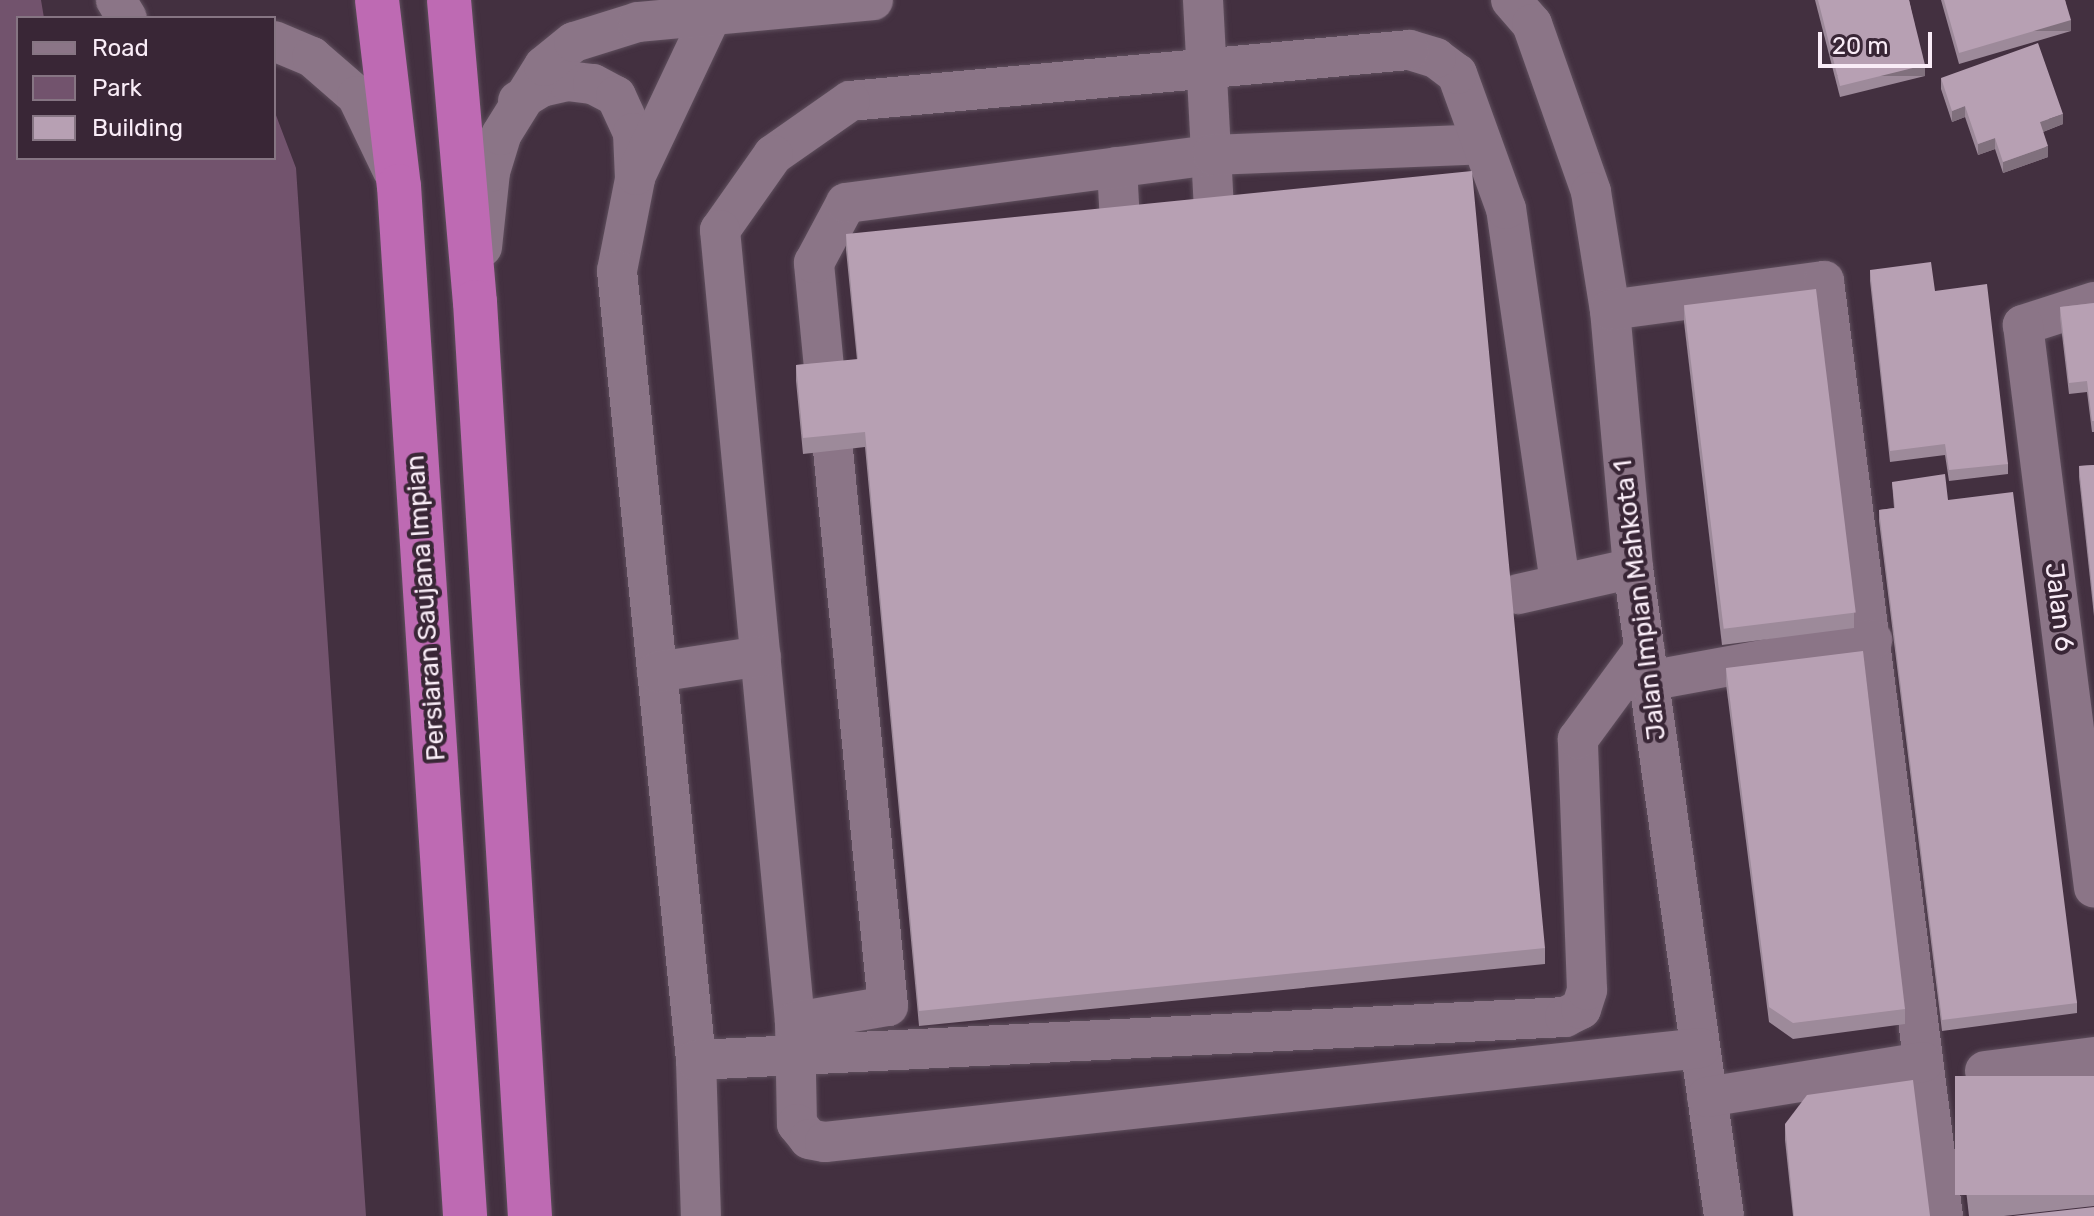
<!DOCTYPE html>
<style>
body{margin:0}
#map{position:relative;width:2094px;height:1216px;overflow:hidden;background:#433040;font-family:Rubik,sans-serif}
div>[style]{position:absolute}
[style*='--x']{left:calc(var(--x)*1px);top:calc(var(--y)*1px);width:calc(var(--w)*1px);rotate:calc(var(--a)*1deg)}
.green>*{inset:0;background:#72536d}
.roads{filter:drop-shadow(0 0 2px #5f4f5d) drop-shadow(0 0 2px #5f4f5d)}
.minor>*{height:40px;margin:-20px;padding:0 20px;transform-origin:20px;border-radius:20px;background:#8b7587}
.highway>*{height:44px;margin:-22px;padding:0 22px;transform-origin:22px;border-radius:22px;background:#be6ab3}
.wall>*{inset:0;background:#9d8a9a}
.shaded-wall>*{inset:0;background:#80707d;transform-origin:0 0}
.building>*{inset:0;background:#b7a0b3;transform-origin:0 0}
span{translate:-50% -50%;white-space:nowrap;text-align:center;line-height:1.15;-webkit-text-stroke:8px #392636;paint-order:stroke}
.street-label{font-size:26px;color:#f9ecf7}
.legend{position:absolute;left:16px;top:16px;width:260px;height:144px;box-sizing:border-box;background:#392636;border:2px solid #867583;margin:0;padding:10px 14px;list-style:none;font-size:24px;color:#f9ecf7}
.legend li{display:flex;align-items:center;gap:16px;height:40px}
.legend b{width:40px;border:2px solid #867583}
.scale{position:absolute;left:1818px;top:32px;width:114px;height:36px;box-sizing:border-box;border:4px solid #f9ecf7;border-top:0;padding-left:10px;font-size:24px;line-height:28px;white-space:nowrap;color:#f9ecf7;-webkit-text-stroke:6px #392636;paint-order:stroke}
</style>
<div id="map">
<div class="green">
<i style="clip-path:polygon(0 0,41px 0,44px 18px,18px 18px,18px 158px,274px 158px,274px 110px,296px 168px,366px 1216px,0 1216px)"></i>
</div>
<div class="roads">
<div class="minor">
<i style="--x:116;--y:0;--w:21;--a:59"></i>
<i style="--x:1203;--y:0;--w:213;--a:87"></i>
<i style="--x:1511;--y:0;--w:32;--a:49"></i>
<i style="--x:1532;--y:24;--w:178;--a:70.6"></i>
<i style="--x:1591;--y:192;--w:120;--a:80.9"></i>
<i style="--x:1610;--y:310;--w:259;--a:84.9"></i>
<i style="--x:1633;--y:568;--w:654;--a:82.01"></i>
<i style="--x:274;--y:41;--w:41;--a:22.8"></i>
<i style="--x:312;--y:57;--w:60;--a:40.9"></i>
<i style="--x:357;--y:96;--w:83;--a:64.4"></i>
<i style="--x:518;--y:101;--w:27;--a:-31"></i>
<i style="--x:541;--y:87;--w:27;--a:-13"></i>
<i style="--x:567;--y:81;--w:26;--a:7"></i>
<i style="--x:593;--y:84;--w:26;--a:28"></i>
<i style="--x:616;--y:96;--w:41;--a:65.3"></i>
<i style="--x:633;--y:133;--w:46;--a:87.5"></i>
<i style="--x:635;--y:179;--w:94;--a:101.1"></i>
<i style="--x:617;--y:271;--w:793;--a:84.28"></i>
<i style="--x:696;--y:1060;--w:156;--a:88.2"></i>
<i style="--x:1117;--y:167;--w:56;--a:86.9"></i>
<i style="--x:636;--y:175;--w:178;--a:-64.7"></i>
<i style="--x:712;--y:14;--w:14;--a:-90"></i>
<i style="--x:482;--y:247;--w:75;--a:-83.9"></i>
<i style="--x:490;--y:172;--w:39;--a:-73"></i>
<i style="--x:501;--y:135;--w:81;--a:-58.1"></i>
<i style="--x:544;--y:66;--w:38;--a:-39"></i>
<i style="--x:574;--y:42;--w:67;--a:-17.4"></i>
<i style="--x:638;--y:22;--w:236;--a:-5.3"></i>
<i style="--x:2094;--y:302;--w:75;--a:162.1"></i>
<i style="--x:2023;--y:325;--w:567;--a:82.81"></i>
<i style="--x:1610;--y:310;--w:216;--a:-7.7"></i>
<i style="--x:1824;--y:281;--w:943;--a:82.75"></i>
<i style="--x:825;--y:378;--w:116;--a:-95.5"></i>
<i style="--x:814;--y:263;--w:68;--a:-61.9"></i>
<i style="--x:846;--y:203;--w:370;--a:-7.5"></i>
<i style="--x:1213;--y:155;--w:269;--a:-2.3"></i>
<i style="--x:1560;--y:583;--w:378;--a:-98.2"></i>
<i style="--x:1506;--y:209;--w:144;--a:-109.9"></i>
<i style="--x:1457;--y:74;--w:26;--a:-143"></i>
<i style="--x:1436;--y:58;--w:28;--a:-163"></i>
<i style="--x:1409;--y:50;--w:561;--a:174.79"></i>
<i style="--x:850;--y:101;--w:94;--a:145"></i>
<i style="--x:773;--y:155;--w:92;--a:125.2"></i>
<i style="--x:720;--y:230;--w:796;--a:84.59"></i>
<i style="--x:795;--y:1022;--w:102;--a:88.9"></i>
<i style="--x:797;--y:1124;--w:19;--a:51"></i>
<i style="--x:809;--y:1139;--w:16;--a:11"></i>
<i style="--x:825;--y:1142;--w:880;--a:-6.13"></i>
<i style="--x:1518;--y:594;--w:118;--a:-12.7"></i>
<i style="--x:657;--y:672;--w:105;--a:-8.7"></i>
<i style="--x:1648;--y:681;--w:228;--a:-10.4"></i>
<i style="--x:795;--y:1022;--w:94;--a:-9.8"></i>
<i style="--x:888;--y:1006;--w:559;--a:-95.65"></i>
<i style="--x:696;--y:1060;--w:870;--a:-2.83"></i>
<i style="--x:1565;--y:1017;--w:18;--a:-27"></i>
<i style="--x:1581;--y:1009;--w:20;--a:-72"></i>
<i style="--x:1587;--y:990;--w:251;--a:-92.1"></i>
<i style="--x:1578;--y:739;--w:112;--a:-53.7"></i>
<i style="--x:1985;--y:1071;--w:110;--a:-7.3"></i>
<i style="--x:1707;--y:1097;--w:219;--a:-9.2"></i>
</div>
<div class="highway">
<i style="--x:377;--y:0;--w:187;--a:83.3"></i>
<i style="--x:399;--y:186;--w:1032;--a:86.33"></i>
<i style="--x:449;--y:0;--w:303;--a:85.1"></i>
<i style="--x:475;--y:302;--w:916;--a:86.56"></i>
</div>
</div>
<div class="wall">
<i style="clip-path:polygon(1815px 0,1909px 0,1925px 76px,1840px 97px)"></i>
<i style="clip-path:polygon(1941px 0,2065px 0,2071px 31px,1959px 64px)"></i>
<i style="clip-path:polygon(1941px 78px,2063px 124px,2043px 132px,2048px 157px,2003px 173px,1995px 149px,1978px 155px,1965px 117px,1952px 122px,1941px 89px)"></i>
<i style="clip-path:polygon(846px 234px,1545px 948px,1545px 964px,919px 1026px,865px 447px,803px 454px,796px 381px,796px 365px,857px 360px,846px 250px)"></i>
<i style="clip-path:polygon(1870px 270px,1935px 291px,2008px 464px,2008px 474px,1949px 481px,1945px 455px,1890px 462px,1870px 281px)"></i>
<i style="clip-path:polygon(2094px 303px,2094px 432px,2092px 432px,2087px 392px,2069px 394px,2060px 318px,2060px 307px)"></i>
<i style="clip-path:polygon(1684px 306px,1854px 613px,1854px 628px,1722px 645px,1684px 322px)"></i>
<i style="clip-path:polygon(2094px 465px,2094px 616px,2079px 477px,2079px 466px)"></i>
<i style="clip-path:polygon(1892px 482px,1948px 500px,2077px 1003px,2077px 1013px,1942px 1031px,1879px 521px,1879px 510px,1894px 508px)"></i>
<i style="clip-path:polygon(1726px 668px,1905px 1009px,1905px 1024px,1793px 1039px,1769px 1022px,1726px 684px)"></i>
<i style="clip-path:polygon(2094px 1076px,2094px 1206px,2004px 1216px,1969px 1216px,1956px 1103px,1956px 1092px)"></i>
<i style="clip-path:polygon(1785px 1124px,1930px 1216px,1793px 1216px,1785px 1140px)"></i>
</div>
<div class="shaded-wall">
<i style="left:2071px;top:20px;width:11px;height:117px;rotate:90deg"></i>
<i style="left:1925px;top:65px;width:11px;height:88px;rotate:90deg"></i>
<i style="clip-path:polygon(1965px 106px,1965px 117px,1952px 122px,1952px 111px)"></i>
<i style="clip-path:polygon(2063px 114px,2063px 124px,2040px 133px,2040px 122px)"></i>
<i style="clip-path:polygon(1995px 138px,1995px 149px,1978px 155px,1978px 144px)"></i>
<i style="clip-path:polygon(2048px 146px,2048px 157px,2003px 173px,2003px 162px)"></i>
</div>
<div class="building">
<i style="clip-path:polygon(1818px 0,1909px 0,1925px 65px,1840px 86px)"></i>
<i style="clip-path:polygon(1944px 0,2065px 0,2071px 20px,1959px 53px)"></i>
<i style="clip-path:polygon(2038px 43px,2063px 114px,2040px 122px,2048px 146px,2003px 162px,1995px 138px,1978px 144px,1965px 106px,1952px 111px,1941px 78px)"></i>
<i style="clip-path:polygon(1472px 171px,1545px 948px,919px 1011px,865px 432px,803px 438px,796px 365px,858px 359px,846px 234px)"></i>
<i style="clip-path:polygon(1931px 262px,1935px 291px,1987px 284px,2008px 464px,1949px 470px,1945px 444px,1890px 451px,1870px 270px)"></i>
<i style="left:1816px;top:289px;width:326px;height:133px;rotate:83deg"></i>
<i style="clip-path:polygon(2094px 303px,2094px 421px,2092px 421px,2087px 381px,2069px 383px,2060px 307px)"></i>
<i style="clip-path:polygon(2094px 465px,2094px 605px,2079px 466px)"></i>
<i style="clip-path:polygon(1945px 474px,1948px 500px,2013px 492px,2077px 1003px,1942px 1020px,1879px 510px,1895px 508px,1892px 482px)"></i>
<i style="clip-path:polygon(1863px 651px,1905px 1009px,1793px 1023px,1769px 1007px,1726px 668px)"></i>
<i style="left:2094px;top:1076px;width:119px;height:139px;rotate:90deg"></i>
<i style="clip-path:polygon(1913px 1080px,1930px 1216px,1794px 1216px,1785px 1124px,1807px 1095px)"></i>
<i style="clip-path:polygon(2094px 1207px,2094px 1216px,2013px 1216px)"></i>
</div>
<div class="street-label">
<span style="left:1640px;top:600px;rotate:-97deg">Jalan Impian Mahkota 1</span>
<span style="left:2059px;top:607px;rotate:83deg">Jalan 6</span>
<span style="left:426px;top:608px;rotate:-94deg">Persiaran Saujana Impian</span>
</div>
<ul class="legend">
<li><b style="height:10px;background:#8b7587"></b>Road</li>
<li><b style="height:22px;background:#72536d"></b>Park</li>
<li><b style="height:22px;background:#b7a0b3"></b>Building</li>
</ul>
<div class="scale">20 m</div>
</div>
